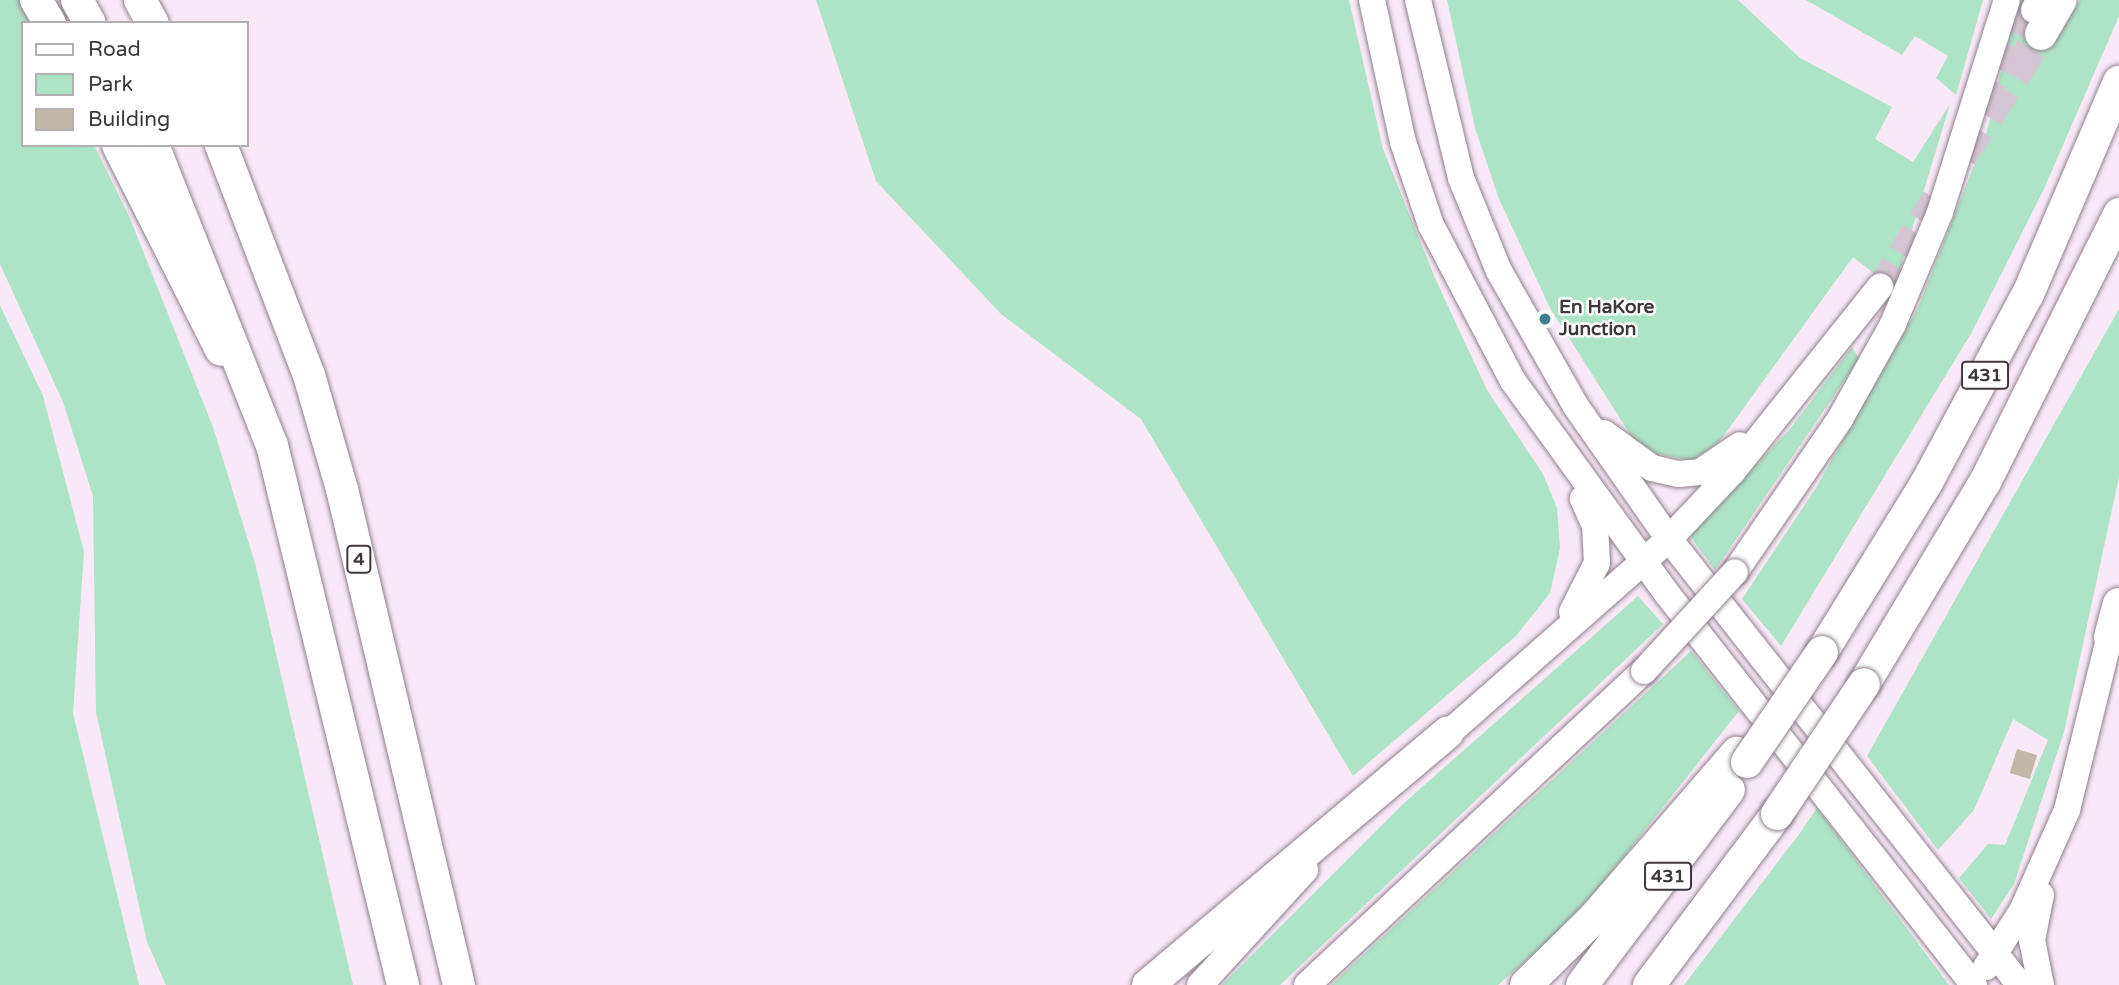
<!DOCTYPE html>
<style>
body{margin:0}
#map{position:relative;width:2119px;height:985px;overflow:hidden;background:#f9e9f7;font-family:"Varela Round",sans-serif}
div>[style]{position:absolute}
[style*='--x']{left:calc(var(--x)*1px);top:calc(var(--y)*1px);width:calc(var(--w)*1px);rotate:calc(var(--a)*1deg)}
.green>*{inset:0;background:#ade3c6}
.building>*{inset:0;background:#c3b7a8;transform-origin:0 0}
.major-tunnel>*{height:26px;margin-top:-13px;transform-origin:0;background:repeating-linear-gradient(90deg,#d4c6d2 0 26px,transparent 0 39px)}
.highway-tunnel>*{height:32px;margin-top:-16px;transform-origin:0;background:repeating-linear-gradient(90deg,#d4c6d2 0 32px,transparent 0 48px)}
.roads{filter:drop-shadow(0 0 2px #90818e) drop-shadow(0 0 2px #90818e)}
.major>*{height:26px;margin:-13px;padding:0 13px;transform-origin:13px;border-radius:13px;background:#fff}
.highway>*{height:32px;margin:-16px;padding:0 16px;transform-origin:16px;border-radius:16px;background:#fff}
.bridges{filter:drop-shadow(0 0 2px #90818e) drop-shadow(0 0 2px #90818e)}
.major-bridge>*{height:26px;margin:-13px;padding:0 13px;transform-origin:13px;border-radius:13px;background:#fff}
.highway-bridge>*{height:32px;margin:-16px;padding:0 16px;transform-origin:16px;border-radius:16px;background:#fff}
.dots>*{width:19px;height:19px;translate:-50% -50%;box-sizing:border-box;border:4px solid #fff;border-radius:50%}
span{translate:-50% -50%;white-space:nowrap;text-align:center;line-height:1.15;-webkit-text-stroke:5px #fff;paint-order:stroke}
.shield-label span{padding:2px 5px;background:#fff;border:2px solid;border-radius:5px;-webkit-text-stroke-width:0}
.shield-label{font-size:18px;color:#3e383e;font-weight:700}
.poi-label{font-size:19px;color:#3e383e;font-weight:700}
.left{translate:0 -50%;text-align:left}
.legend{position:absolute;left:21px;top:21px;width:228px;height:126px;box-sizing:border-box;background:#fff;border:2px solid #b2afb2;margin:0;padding:9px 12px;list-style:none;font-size:21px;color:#3e383e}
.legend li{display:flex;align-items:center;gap:14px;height:35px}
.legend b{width:35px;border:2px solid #b2afb2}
</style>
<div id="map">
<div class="green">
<i style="clip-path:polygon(0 0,20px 0,32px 23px,23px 23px,23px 145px,94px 145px,129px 216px,213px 427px,255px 563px,353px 985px,166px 985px,147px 942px,96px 712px,93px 496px,63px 402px,0 264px)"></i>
<i style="clip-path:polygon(816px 0,1349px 0,1383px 149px,1435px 278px,1487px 390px,1543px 474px,1557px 508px,1560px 548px,1550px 593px,1516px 636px,1353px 776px,1141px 419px,1001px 314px,876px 181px)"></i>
<i style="clip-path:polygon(1447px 0,1738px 0,1800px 58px,1892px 107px,1875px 139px,1913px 162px,1950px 104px,1894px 289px,1853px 257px,1719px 442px,1692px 461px,1640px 450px,1550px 308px,1499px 199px,1475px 128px)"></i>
<i style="clip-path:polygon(1806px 0,1983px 0,1956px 95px,1936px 78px,1948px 56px,1915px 36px,1902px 55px)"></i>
<i style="clip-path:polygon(2018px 0,2029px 0,2025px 22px,2052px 48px,2080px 0,2119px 0,2119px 16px,2044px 189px,1972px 332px,1781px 646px,1742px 599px,1816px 488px,1918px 308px,1986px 135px)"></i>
<i style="clip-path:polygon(0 305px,43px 396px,84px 552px,73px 713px,139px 985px,0 985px)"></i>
<i style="clip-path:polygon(2119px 309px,2119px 477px,2064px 732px,2014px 884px,1991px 919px,1959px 878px,1988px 844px,2005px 845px,2048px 740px,2013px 719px,1974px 810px,1938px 850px,1867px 756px)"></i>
<i style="clip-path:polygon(1852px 347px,1859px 359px,1715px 570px,1689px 535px,1790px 429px)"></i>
<i style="clip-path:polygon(1638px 596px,1663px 624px,1280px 985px,1222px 985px,1403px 804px)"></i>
<i style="clip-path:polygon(1691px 651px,1739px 711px,1595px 893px,1545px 944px,1498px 985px,1331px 985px)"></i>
<i style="clip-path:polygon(1817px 808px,1949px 985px,1684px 985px,1800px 833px)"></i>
</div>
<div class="building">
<i style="left:2017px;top:749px;width:21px;height:25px;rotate:17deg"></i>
</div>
<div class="major-tunnel">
<i style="--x:1982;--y:104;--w:107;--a:-61"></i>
<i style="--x:1880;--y:287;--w:108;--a:-58.2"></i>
</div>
<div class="highway-tunnel">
<i style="--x:1961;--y:156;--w:146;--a:-56.7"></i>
</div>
<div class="roads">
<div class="major">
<i style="--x:1372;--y:0;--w:145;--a:77.7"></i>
<i style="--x:1403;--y:142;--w:88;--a:71.4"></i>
<i style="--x:1431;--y:225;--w:176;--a:62.3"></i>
<i style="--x:1513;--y:381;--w:264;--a:54.1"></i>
<i style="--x:1668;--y:595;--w:496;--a:51.9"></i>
<i style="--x:1418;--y:0;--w:183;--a:76.4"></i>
<i style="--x:1461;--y:178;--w:100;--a:67.8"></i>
<i style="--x:1499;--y:271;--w:154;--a:60.4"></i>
<i style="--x:1575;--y:405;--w:164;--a:55"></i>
<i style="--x:1669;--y:539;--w:568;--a:51.8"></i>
<i style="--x:2034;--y:10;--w:11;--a:-63"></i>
<i style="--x:1604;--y:433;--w:59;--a:36.1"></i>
<i style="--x:1652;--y:468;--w:27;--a:13"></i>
<i style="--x:1678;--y:474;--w:22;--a:-5"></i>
<i style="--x:1700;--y:472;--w:48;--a:-34"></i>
<i style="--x:1735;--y:572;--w:186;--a:-55.5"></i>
<i style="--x:1840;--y:419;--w:109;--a:-60.8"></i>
<i style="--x:1893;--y:324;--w:121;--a:-67.2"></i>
<i style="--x:1940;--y:212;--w:222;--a:-72.5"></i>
<i style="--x:1572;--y:612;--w:55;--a:-63"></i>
<i style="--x:1597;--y:563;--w:37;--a:-93"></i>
<i style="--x:1595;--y:526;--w:30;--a:-114"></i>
<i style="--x:1434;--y:746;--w:313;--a:-41.4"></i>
<i style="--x:1669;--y:539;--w:93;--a:-46.7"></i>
<i style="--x:1733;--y:471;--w:236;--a:-51.4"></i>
<i style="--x:1986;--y:967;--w:67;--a:-57.3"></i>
<i style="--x:2022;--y:911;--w:111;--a:-66"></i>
<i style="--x:2067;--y:810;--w:197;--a:-76.2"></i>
<i style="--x:1200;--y:985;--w:156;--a:-47.6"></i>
<i style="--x:1307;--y:985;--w:461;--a:-43"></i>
<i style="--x:2041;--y:985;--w:46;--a:-101.3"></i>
<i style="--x:2032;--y:940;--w:46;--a:-78.7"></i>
</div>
<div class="highway">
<i style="--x:36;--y:0;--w:27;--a:59"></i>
<i style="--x:77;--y:0;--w:26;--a:61"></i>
<i style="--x:140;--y:0;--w:26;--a:61"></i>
<i style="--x:2041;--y:34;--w:39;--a:-60"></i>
<i style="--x:118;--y:145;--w:229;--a:63.3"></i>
<i style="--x:153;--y:145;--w:323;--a:68.4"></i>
<i style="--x:272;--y:445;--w:556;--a:76.36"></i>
<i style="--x:221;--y:145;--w:246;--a:69.1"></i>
<i style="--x:309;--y:375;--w:119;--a:73.9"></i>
<i style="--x:342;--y:489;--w:510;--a:76.73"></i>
<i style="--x:2110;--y:637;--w:34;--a:-75"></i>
<i style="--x:1822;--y:652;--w:200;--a:-58.3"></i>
<i style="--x:1927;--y:482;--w:213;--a:-61.8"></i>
<i style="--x:2028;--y:294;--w:231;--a:-66.8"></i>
<i style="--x:1864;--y:684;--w:235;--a:-59.1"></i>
<i style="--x:1985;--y:482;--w:300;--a:-63.4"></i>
<i style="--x:1148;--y:985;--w:392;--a:-40.1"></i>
<i style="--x:1526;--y:985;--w:94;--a:-44.6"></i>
<i style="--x:1593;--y:919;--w:220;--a:-49.1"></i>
<i style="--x:1582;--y:985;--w:244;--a:-53"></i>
<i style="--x:1649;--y:985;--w:214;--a:-53.2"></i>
</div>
</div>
<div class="bridges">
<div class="major-bridge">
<i style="--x:1644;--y:671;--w:134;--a:-47.4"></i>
</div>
<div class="highway-bridge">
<i style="--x:1747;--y:762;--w:133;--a:-55.7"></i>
<i style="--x:1777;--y:814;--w:156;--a:-56.2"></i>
</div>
</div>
<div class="dots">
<i style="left:1545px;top:319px;background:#3d7e91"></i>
</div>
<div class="shield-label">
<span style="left:1985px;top:375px">431</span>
<span style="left:359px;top:559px">4</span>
<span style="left:1668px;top:876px">431</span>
</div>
<div class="poi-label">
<span class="left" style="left:1559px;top:319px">En HaKore<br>Junction</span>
</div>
<ul class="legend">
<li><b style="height:9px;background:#fff"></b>Road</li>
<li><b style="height:19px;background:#ade3c6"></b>Park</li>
<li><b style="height:19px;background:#c3b7a8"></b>Building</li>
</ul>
</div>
